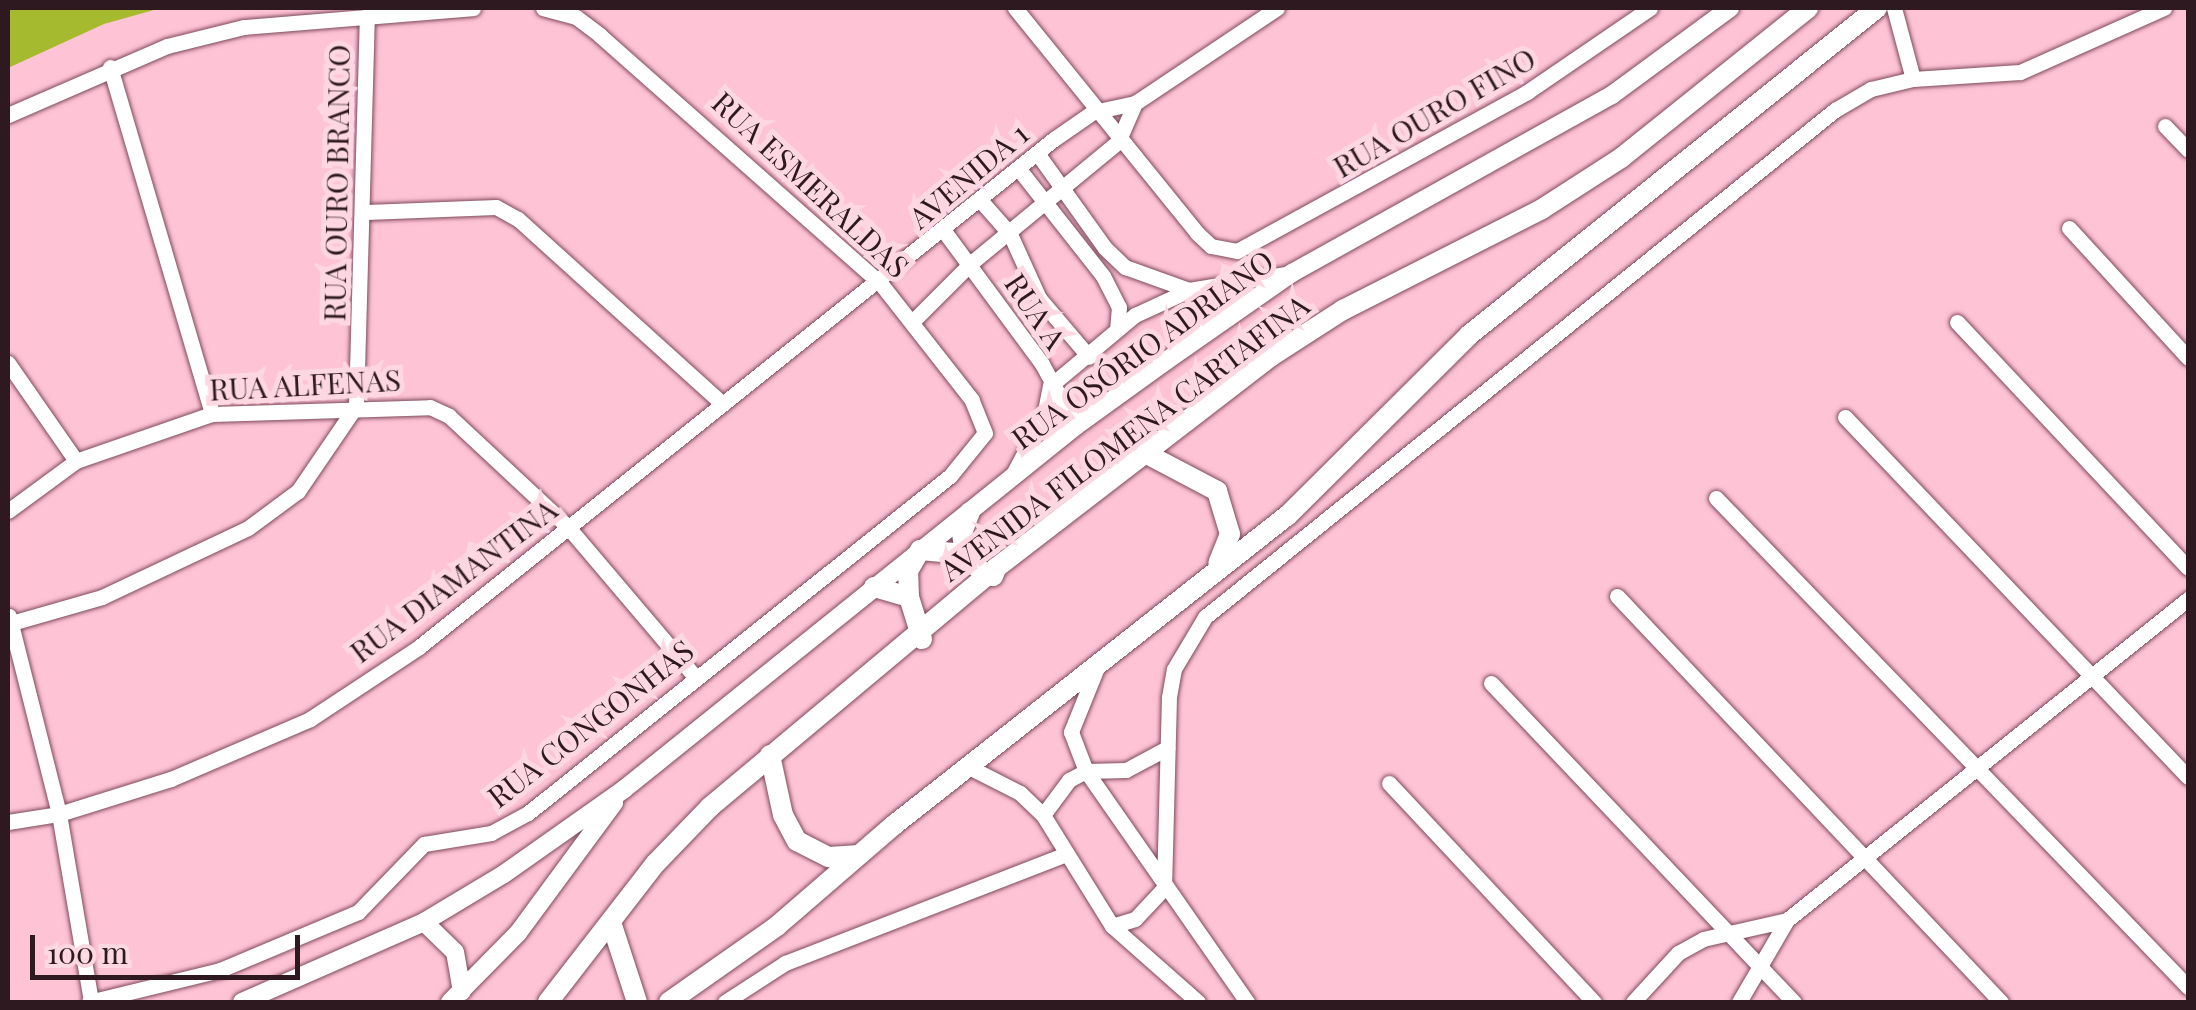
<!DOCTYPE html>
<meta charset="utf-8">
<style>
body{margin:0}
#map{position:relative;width:2196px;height:1010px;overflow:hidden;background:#ffc3d6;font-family:"Playfair Display",serif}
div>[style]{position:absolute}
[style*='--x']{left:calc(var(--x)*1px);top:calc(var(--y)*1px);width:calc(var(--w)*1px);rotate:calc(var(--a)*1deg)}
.green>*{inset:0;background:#a5ba2f}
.roads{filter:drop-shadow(0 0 2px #7e4b5c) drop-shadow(0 0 2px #7e4b5c)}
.minor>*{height:15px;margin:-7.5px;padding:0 7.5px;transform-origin:7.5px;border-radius:7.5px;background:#fff}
.tertiary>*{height:18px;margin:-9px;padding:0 9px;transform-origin:9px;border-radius:9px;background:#fff}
.secondary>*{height:20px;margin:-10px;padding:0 10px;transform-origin:10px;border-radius:10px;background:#fff}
span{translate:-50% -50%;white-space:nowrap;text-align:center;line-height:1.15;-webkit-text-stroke:10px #fdd8e3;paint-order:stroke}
.street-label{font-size:30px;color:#2e1920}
.frame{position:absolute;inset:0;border:10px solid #2e1920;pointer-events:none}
.scale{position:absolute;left:30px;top:935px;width:270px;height:45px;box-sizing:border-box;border:5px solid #2e1920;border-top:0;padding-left:12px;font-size:30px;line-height:35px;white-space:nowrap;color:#2e1920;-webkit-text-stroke:8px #fdd8e3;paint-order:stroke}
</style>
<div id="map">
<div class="green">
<i style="clip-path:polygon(8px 8px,161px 8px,104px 24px,8px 68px)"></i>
</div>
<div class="roads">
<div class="minor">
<i style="--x:1015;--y:8;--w:289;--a:51"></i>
<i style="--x:1197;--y:233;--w:19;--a:43"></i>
<i style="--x:1211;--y:246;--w:26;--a:11"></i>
<i style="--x:1237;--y:251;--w:331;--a:-28.7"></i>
<i style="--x:1527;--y:92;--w:149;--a:-34.3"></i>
<i style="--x:1894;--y:8;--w:73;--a:75"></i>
<i style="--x:110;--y:67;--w:362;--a:73.6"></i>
<i style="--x:8;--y:115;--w:173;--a:-23.5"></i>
<i style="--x:167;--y:46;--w:79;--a:-13.9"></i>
<i style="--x:244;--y:27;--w:230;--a:-4.7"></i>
<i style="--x:2165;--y:126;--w:33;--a:46"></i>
<i style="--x:1037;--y:153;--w:117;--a:54.4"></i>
<i style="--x:1105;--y:248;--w:28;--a:44"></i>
<i style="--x:1125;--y:267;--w:68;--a:19.8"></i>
<i style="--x:1189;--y:290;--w:45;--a:62.3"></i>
<i style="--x:1018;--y:168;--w:137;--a:51.8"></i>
<i style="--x:1103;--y:276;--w:35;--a:63"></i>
<i style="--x:1119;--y:307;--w:21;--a:95"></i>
<i style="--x:981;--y:201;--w:44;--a:48.7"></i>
<i style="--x:1010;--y:234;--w:70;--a:65.6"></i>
<i style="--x:1039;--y:298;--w:77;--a:49.7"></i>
<i style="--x:366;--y:212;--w:130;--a:-2.2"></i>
<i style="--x:496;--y:207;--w:25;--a:29"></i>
<i style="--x:518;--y:219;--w:276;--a:42.1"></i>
<i style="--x:2069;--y:228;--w:176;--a:47.5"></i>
<i style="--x:944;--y:231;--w:165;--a:53.6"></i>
<i style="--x:1042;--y:364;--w:71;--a:61.3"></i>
<i style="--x:914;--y:320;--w:81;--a:-45"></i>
<i style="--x:971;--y:263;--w:190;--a:-39.5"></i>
<i style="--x:1118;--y:142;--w:43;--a:-66.4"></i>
<i style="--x:1957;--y:322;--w:337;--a:46.8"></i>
<i style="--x:8;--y:363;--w:119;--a:55.2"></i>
<i style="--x:1845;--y:417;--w:497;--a:46.4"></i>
<i style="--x:1013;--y:474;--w:66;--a:-61.9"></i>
<i style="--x:1044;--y:416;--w:31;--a:-79"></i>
<i style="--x:1050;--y:386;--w:111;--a:-39.9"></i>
<i style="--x:1135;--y:315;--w:60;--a:-24.8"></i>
<i style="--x:1189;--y:290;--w:104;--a:-9.4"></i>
<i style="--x:1716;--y:498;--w:680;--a:46.01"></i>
<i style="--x:8;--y:511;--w:84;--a:-36.3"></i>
<i style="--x:76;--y:461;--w:144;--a:-19.1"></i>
<i style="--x:212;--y:414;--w:218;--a:-1.8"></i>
<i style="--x:430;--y:407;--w:21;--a:25"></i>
<i style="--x:449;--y:416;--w:163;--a:43"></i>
<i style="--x:568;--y:527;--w:197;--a:49.7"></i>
<i style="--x:1617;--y:596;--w:559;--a:46.6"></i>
<i style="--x:9;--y:616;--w:204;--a:75.8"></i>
<i style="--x:59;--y:814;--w:191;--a:80.3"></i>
<i style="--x:8;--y:624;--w:98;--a:-16"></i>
<i style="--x:102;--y:597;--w:161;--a:-25.3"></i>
<i style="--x:248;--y:528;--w:62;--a:-36.5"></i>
<i style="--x:298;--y:491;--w:103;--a:-55.7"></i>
<i style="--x:356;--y:406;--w:390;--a:-88.4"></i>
<i style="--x:1096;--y:670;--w:67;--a:112"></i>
<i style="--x:1071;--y:732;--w:42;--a:69"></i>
<i style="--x:1086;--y:771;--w:282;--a:55.1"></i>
<i style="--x:1491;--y:683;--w:440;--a:46.5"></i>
<i style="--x:969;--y:767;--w:57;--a:27"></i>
<i style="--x:1020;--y:793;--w:32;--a:44"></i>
<i style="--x:1043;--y:815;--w:131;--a:58.1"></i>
<i style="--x:1112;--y:926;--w:115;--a:41.5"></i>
<i style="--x:1389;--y:783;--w:300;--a:46.9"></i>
<i style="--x:1043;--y:815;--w:44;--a:-53.4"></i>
<i style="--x:1069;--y:780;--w:19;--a:-28"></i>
<i style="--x:1086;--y:771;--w:40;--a:-1.4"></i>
<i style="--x:1126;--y:770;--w:47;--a:-28.2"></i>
<i style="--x:8;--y:822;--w:52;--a:-8.9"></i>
<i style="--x:59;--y:814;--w:117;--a:-17.4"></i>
<i style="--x:171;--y:779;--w:151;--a:-23.3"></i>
<i style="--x:310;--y:719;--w:131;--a:-33.4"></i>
<i style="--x:419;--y:647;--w:813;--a:-38.66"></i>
<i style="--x:1054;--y:139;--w:47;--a:-34.7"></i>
<i style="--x:1093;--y:112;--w:43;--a:-12.1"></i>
<i style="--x:1135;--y:103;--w:171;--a:-33.8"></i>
<i style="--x:1112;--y:926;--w:24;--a:-17"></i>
<i style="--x:1135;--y:919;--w:42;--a:-46.9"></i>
<i style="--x:1164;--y:888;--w:191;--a:-88.5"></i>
<i style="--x:1169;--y:697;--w:28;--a:-80"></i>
<i style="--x:1174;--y:669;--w:61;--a:-59.2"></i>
<i style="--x:1205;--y:617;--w:809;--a:-38.83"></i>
<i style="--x:1835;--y:110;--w:42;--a:-30.3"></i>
<i style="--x:1871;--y:89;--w:43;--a:-13.4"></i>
<i style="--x:1913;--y:79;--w:107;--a:-3.7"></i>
<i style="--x:2020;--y:72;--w:158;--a:-24"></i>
<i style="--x:89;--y:1002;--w:135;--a:-13.7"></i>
<i style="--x:220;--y:970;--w:150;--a:-22.8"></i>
<i style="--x:358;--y:912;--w:95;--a:-45.9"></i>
<i style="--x:424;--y:844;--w:68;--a:-9.3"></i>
<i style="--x:491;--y:833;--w:42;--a:-28.4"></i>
<i style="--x:528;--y:813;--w:540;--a:-38.61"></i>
<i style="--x:950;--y:476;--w:55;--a:-50.9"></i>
<i style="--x:985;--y:433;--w:35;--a:-112"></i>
<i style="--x:972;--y:400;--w:147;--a:-128.1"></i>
<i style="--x:881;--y:284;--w:375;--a:-138.5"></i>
<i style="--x:600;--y:35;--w:30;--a:-143"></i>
<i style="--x:576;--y:17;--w:34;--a:-165"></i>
<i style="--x:725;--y:1002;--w:72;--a:-33"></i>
<i style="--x:785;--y:963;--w:299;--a:-21.2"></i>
<i style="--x:1633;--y:1002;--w:67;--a:-47.4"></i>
<i style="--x:1678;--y:953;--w:29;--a:-29"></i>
<i style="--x:1703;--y:939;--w:86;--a:-12.7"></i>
<i style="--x:1739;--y:1002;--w:95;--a:-59.7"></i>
<i style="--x:1787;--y:920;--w:514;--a:-38.68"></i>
</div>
<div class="tertiary">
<i style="--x:424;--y:922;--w:43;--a:44.1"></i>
<i style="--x:455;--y:952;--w:40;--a:80"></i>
<i style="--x:242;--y:1002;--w:199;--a:-23.7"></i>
<i style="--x:424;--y:922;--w:93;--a:-31"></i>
<i style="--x:504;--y:874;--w:146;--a:-35.2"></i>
<i style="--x:623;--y:790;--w:581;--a:-38.78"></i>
<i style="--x:1076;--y:426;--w:111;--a:-35.8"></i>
<i style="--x:1166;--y:361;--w:154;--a:-34.9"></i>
<i style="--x:1292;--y:273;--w:366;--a:-29.1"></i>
<i style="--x:1612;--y:95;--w:147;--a:-36.4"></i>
<i style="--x:450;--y:1002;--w:97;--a:-45.4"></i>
<i style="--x:518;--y:933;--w:162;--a:-53.6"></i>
</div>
<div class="secondary">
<i style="--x:1143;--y:452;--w:84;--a:27.8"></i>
<i style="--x:1217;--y:491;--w:45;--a:73.2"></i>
<i style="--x:1230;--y:534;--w:31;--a:112"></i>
<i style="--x:970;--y:512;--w:22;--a:111"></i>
<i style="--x:962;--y:533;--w:21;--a:82"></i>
<i style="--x:965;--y:554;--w:23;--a:47"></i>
<i style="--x:981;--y:571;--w:13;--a:23"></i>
<i style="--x:993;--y:576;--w:8;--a:-67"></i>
<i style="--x:874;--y:587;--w:36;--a:16"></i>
<i style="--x:909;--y:597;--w:44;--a:72.8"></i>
<i style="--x:909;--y:597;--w:26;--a:-92"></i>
<i style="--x:908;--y:571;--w:24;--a:-60"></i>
<i style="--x:920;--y:550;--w:45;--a:5.1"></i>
<i style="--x:770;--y:755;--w:61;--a:77.8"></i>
<i style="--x:783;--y:815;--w:30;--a:62"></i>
<i style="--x:797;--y:841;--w:36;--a:27"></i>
<i style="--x:829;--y:857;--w:30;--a:-4"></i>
<i style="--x:611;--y:922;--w:84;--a:72"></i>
<i style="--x:548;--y:1002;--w:176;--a:-52.2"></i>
<i style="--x:656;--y:863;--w:78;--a:-46"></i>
<i style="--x:710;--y:807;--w:373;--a:-39.9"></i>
<i style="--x:996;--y:568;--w:346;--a:-37.6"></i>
<i style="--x:1270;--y:357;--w:87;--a:-32.8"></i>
<i style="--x:1343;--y:310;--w:223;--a:-26.9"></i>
<i style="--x:1542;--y:209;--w:94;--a:-32.8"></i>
<i style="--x:1621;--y:158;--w:240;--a:-38.7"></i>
<i style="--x:669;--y:1002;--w:132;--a:-35.1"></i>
<i style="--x:777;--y:926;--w:155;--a:-40.8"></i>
<i style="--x:894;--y:825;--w:500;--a:-38.2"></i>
<i style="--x:1287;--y:516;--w:257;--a:-44.8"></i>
<i style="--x:1469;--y:335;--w:523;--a:-38.71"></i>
</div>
</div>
<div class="street-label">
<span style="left:1434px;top:112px;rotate:-30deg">RUA OURO FINO</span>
<span style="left:968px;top:175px;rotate:-40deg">AVENIDA 1</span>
<span style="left:336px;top:183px;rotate:-89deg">RUA OURO BRANCO</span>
<span style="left:811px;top:184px;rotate:43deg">RUA ESMERALDAS</span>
<span style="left:1036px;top:311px;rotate:56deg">RUA A</span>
<span style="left:1142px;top:349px;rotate:-36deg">RUA OSÓRIO ADRIANO</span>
<span style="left:305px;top:384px;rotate:-3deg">RUA ALFENAS</span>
<span style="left:1124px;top:437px;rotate:-37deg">AVENIDA FILOMENA CARTAFINA</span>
<span style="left:453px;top:580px;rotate:-37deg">RUA DIAMANTINA</span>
<span style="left:590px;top:723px;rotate:-38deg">RUA CONGONHAS</span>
</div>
<div class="frame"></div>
<div class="scale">100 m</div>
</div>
